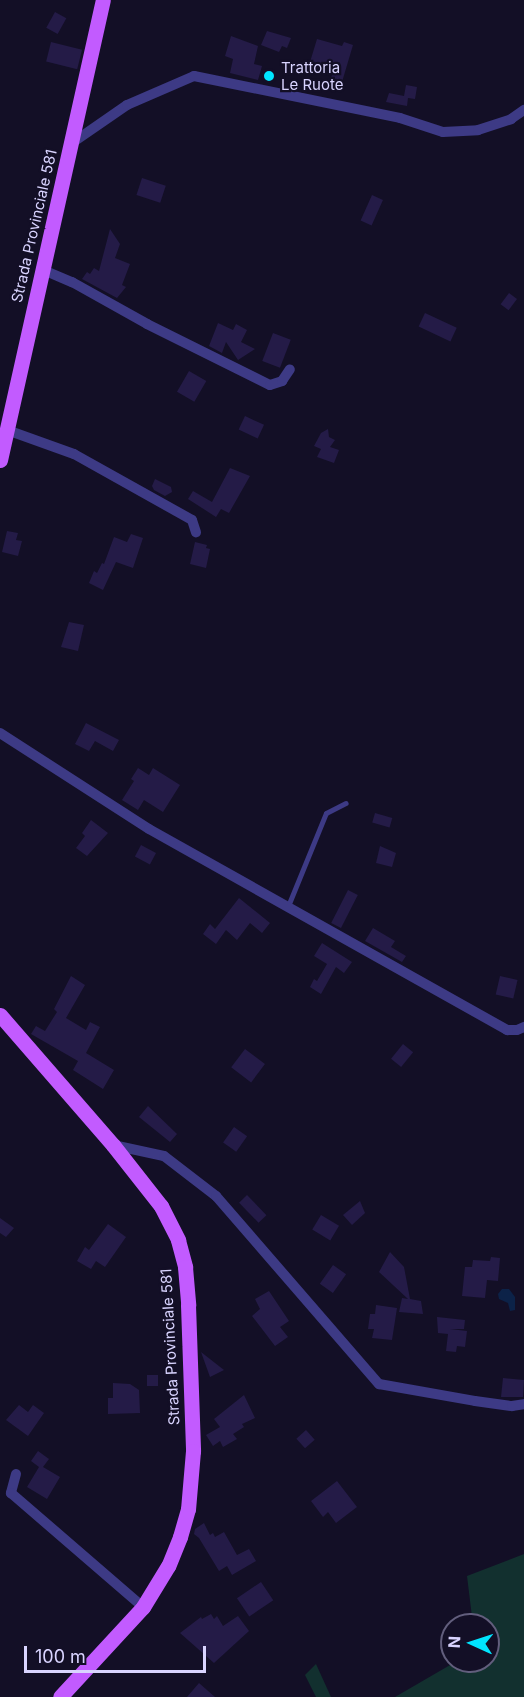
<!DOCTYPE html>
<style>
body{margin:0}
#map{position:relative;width:524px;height:1697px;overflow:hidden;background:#130f26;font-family:Inter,sans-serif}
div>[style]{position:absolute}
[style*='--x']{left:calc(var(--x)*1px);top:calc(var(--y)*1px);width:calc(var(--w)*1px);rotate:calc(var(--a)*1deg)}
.green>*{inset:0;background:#12302f}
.water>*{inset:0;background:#0c2248}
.building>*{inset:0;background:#241b47;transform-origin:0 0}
.service>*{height:5px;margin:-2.5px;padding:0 2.5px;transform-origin:2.5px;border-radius:2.5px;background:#3d3a85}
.minor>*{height:10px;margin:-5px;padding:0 5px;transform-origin:5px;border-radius:5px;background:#3d3a85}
.primary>*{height:15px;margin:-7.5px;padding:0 7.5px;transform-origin:7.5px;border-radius:7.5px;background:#c25bff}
.dots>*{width:16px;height:16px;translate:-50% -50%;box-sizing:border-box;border:3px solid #130f26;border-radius:50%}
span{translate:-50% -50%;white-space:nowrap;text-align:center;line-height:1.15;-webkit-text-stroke:4.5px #130f26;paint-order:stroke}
.poi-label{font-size:15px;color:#d9d4ff}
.left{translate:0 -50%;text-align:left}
.street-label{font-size:15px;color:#d9d4ff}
.north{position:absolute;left:440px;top:1613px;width:60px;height:60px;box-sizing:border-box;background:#130f26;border:2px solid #625e7d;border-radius:50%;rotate:273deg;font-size:16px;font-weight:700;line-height:24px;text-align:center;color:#d9d4ff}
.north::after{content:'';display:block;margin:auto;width:21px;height:27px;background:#00e5ff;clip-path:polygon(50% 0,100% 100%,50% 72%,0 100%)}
.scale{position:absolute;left:24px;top:1646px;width:182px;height:27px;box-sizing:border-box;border:3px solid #d9d4ff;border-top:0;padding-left:8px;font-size:18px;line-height:21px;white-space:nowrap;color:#d9d4ff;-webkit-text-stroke:4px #130f26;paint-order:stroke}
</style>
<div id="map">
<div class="green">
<i style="clip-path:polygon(524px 1554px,524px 1697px,395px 1697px,457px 1661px,488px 1661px,488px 1625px,473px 1625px,467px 1576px)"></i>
<i style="clip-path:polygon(316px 1664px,331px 1697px,316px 1697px,305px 1675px)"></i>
</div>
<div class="water">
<i style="clip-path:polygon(502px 1289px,509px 1289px,515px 1297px,515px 1310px,510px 1311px,508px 1303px,499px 1299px,498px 1294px)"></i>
</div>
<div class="building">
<i style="left:55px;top:12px;width:13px;height:18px;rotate:29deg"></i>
<i style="clip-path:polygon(267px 31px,291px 38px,287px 48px,282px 46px,279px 52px,261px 45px)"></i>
<i style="clip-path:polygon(231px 36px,258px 46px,254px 64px,262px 66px,258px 80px,230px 73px,233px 59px,225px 56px)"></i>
<i style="clip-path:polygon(317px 39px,342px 46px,344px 42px,353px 45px,342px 82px,331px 78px,332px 75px,324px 72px,326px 67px,310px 62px)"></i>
<i style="left:51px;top:42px;width:32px;height:20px;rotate:14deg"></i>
<i style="clip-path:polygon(406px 85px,417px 87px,415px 99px,408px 98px,407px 106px,386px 102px,389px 93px,404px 96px)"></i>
<i style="left:142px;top:178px;width:25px;height:18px;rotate:18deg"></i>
<i style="left:372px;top:195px;width:12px;height:28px;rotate:24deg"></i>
<i style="clip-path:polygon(110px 229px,120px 244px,115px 258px,130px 264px,122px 285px,126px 287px,117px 298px,82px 279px,87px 272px,90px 274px,94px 268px,99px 271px)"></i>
<i style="left:509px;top:293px;width:10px;height:14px;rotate:37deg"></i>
<i style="left:425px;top:313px;width:35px;height:15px;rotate:25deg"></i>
<i style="clip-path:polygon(218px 323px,233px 330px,236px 324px,247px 330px,241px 342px,255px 349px,238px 360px,226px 342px,222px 353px,209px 346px)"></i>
<i style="left:273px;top:333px;width:19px;height:30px;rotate:21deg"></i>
<i style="left:189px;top:371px;width:20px;height:24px;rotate:30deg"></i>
<i style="left:245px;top:416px;width:21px;height:15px;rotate:25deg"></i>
<i style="clip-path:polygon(328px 429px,329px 437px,335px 440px,330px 447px,339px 450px,334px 463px,317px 457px,321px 449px,314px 446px,321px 433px)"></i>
<i style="clip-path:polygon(230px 468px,250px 476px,229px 513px,221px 509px,216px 517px,188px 499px,193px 491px,212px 502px)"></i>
<i style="clip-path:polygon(155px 479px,171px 487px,172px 492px,165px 496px,154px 490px,152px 486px)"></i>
<i style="clip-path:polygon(7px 531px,18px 533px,16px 540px,22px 541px,18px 556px,2px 552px)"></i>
<i style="clip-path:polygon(131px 534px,143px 538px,133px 568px,116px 562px,103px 590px,89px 583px,94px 571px,97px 573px,102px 563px,104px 564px,114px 537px,127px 542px)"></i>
<i style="clip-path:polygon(195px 542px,207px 545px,206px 548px,210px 549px,206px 568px,190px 564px)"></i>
<i style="clip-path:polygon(69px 622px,84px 625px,78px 651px,61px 647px)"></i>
<i style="clip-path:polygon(86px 723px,119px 740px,113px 751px,95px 741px,89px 751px,75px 744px)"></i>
<i style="clip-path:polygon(138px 768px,149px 775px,153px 768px,180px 785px,163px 812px,144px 800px,138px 810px,122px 800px,134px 781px,131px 779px)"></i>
<i style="left:375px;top:813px;width:18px;height:10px;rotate:16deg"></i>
<i style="clip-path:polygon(91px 820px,108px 833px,87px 856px,76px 848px,85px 836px,82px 833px)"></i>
<i style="left:141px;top:845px;width:17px;height:13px;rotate:28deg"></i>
<i style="clip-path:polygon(380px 846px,396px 853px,392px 867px,376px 863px)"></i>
<i style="left:348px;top:890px;width:11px;height:37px;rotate:27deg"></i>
<i style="clip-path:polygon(239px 898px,270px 923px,262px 933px,250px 923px,237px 940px,226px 930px,216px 944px,203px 934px,210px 924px,215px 929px)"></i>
<i style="clip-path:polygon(373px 928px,395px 941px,391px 947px,406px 956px,402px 962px,365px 941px)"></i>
<i style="clip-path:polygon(322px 943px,352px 962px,344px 973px,336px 967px,321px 994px,310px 987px,314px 979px,317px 981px,327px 964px,314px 956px)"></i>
<i style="clip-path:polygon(71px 976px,85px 985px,66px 1018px,86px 1030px,90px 1022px,100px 1027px,86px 1053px,114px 1070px,103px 1089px,73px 1070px,78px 1061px,31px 1034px,36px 1026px,45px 1031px,57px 1012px,54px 1009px)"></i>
<i style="left:500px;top:976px;width:18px;height:19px;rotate:13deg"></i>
<i style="left:403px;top:1044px;width:13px;height:19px;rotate:39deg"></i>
<i style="left:245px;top:1049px;width:25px;height:23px;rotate:37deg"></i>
<i style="clip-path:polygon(148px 1106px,177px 1134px,170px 1142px,139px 1117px)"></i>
<i style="left:234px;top:1127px;width:16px;height:19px;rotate:35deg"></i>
<i style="left:247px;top:1195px;width:28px;height:11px;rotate:46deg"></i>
<i style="clip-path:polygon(360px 1201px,365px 1213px,352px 1225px,343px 1215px)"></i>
<i style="left:321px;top:1215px;width:21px;height:17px;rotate:31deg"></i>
<i style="clip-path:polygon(0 1218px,14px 1228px,6px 1237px,0 1233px)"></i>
<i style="clip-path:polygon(108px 1224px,126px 1237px,105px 1267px,96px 1261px,91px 1269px,77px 1261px,85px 1247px,89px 1250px)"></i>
<i style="clip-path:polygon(390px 1252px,404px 1267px,410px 1299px,421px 1301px,423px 1314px,399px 1312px,402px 1298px,408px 1299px,379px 1272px)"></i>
<i style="clip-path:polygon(491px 1257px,500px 1258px,498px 1281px,487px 1280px,485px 1298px,462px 1296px,465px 1267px,472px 1267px,473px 1260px,490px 1261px)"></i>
<i style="left:333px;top:1265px;width:16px;height:23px;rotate:35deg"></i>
<i style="clip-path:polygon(269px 1291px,289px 1321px,280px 1327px,288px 1337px,275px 1346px,252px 1316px,260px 1309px,255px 1299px)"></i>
<i style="clip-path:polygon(376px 1305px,397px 1308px,392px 1340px,372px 1338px,374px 1329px,368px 1329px,370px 1314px,375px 1314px)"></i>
<i style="clip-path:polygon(437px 1317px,465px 1320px,464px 1329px,450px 1329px,467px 1331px,465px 1347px,457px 1346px,456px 1352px,446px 1351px,448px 1334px,438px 1333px)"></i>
<i style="clip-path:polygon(201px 1352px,224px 1370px,210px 1377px)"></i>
<i style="left:147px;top:1375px;width:11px;height:11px"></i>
<i style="clip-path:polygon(503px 1378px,524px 1380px,523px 1397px,501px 1397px)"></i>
<i style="clip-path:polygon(113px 1383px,130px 1384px,139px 1390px,140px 1413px,108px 1414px,108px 1398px,113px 1398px)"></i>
<i style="clip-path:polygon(244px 1395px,255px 1418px,242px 1424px,244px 1427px,233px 1434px,237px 1439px,223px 1447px,220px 1441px,213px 1446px,206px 1435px,220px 1427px,214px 1419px)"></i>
<i style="clip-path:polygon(19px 1405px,28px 1412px,33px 1405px,44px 1413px,28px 1436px,6px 1420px)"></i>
<i style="left:306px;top:1430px;width:13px;height:13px;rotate:48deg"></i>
<i style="clip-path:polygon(38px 1451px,49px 1459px,43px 1467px,60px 1477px,47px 1499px,27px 1487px,39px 1467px,31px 1461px)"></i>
<i style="clip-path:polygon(337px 1481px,357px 1507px,336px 1523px,328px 1512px,323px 1517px,311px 1501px)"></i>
<i style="clip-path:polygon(204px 1523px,210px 1535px,213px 1533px,215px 1537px,224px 1532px,237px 1555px,249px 1549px,256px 1561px,232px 1575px,227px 1566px,219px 1571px,199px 1538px,194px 1534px,195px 1529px)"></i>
<i style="left:261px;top:1582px;width:22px;height:29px;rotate:56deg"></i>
<i style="clip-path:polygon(211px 1614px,214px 1619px,217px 1616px,223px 1626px,238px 1616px,249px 1631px,214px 1663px,180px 1633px,201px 1617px,202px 1619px)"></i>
<i style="clip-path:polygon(199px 1683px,215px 1697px,187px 1697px)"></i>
</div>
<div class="service">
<i style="--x:288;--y:906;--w:100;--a:-67.8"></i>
<i style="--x:326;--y:813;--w:22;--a:-27"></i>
</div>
<div class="minor">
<i style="--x:72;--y:143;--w:67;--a:-34.6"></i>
<i style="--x:127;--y:105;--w:73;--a:-23.4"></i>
<i style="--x:194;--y:76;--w:210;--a:11.5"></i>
<i style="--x:400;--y:118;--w:45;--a:18"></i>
<i style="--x:443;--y:132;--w:35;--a:-3"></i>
<i style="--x:478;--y:130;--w:35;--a:-18"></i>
<i style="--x:511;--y:119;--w:16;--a:-35"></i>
<i style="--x:41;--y:269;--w:34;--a:23"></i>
<i style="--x:72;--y:282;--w:86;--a:29.2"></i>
<i style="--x:147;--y:324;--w:137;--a:26.4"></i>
<i style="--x:270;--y:385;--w:13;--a:-18"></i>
<i style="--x:282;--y:381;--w:14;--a:-56"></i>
<i style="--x:7;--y:430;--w:71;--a:19.7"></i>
<i style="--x:74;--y:454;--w:135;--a:29.2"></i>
<i style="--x:192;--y:520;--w:13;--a:72"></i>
<i style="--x:0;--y:733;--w:177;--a:32.8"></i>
<i style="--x:149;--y:829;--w:411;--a:29.3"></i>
<i style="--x:507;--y:1030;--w:10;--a:0"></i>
<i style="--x:517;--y:1030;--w:8;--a:-23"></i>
<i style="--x:113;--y:1145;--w:52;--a:12.2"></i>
<i style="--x:164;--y:1156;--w:66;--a:37.6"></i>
<i style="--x:216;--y:1196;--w:249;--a:49.1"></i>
<i style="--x:379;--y:1384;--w:97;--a:10"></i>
<i style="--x:475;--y:1401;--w:37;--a:8"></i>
<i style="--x:512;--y:1406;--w:12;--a:-9"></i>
<i style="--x:16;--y:1474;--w:20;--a:105"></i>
<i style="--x:11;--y:1493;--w:174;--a:40.8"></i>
</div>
<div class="primary">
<i style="--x:0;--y:460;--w:471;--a:-77.4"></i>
<i style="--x:0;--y:1015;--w:172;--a:49"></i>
<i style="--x:113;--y:1145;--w:78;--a:51.8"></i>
<i style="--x:161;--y:1206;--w:38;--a:63"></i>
<i style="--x:178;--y:1240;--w:28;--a:75"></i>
<i style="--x:185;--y:1267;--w:38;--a:85"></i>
<i style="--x:188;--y:1305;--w:146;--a:88"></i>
<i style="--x:193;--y:1451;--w:58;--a:94.9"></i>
<i style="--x:188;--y:1509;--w:29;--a:106"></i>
<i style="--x:180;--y:1537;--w:31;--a:112"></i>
<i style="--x:168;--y:1566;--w:48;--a:121.4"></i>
<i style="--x:143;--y:1607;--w:122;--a:132.7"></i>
</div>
<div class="dots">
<i style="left:269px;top:76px;background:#00e5ff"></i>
</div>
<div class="poi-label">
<span class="left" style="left:281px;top:76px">Trattoria<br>Le Ruote</span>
</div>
<div class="street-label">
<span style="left:34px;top:226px;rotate:-77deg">Strada Provinciale 581</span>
<span style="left:170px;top:1347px;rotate:-93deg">Strada Provinciale 581</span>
</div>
<div class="north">N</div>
<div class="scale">100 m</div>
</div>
